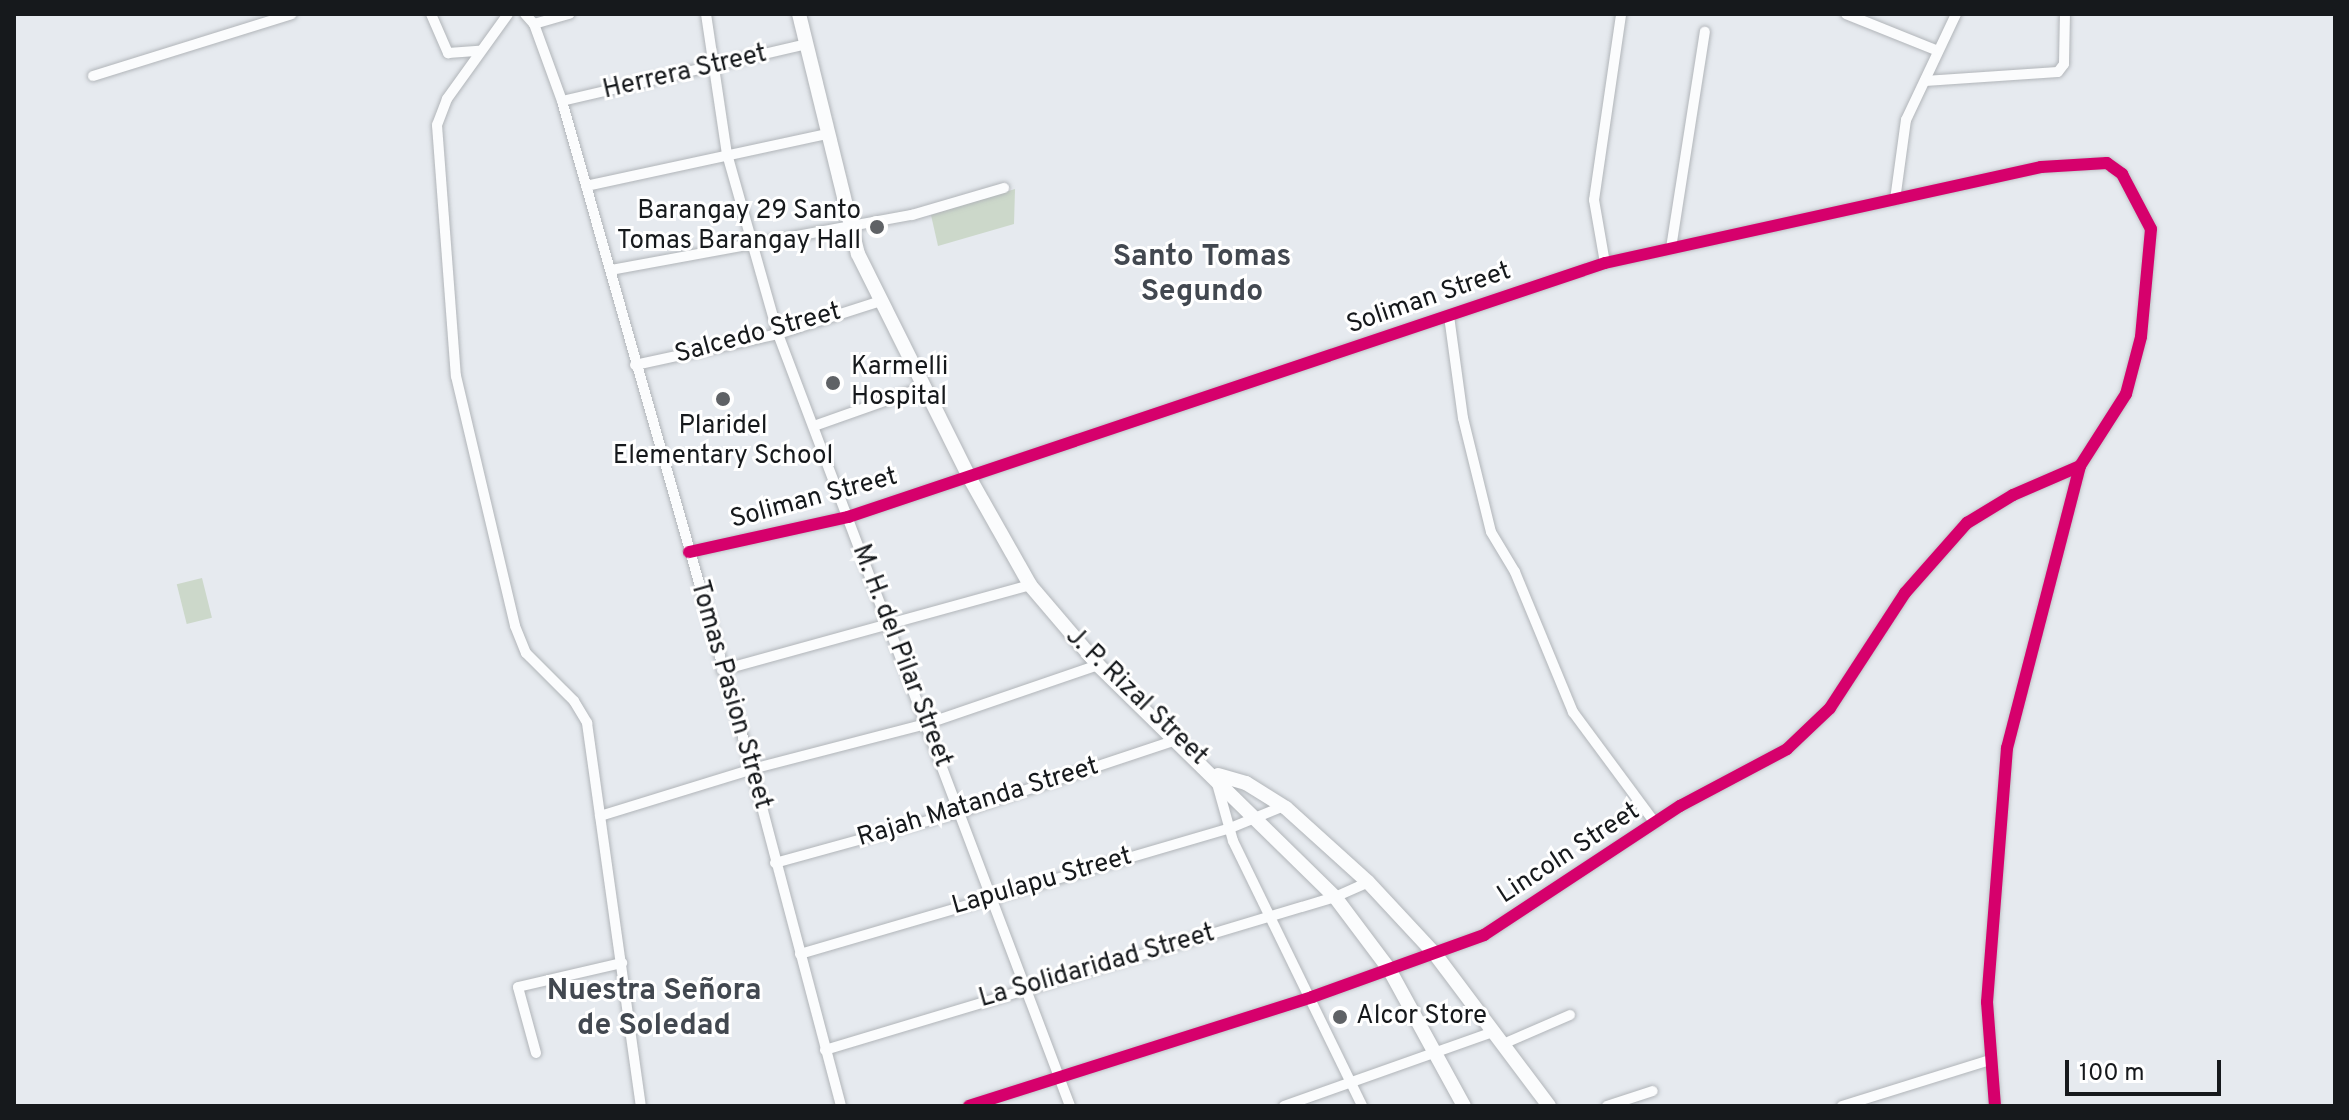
<!DOCTYPE html>
<meta charset="utf-8">
<style>
body{margin:0}
#map{position:relative;width:2349px;height:1120px;overflow:hidden;background:#e6eaef;font-family:Overpass,sans-serif}
div>[style]{position:absolute}
[style*='--x']{left:calc(var(--x)*1px);top:calc(var(--y)*1px);width:calc(var(--w)*1px);rotate:calc(var(--a)*1deg)}
.green>*{inset:0;background:#ccd8ca;transform-origin:0 0}
.roads{filter:drop-shadow(0 0 2px #b1b5b9) drop-shadow(0 0 2px #b1b5b9)}
.street>*{height:10px;margin:-5px;padding:0 5px;transform-origin:5px;border-radius:5px;background:#fbfcfd}
.secondary>*{height:14px;margin:-7px;padding:0 7px;transform-origin:7px;border-radius:7px;background:#fbfcfd}
.cycleway>*{height:12px;margin:-6px;padding:0 6px;transform-origin:6px;border-radius:6px;background:#d6006c}
.dots>*{width:22px;height:22px;translate:-50% -50%;box-sizing:border-box;border:4px solid #fff;border-radius:50%}
span{translate:-50% -50%;white-space:nowrap;text-align:center;line-height:1.15;-webkit-text-stroke:6px #fff;paint-order:stroke}
.street-label{font-size:26px;color:#16191c}
.poi-label{font-size:26px;color:#16191c}
.right{translate:-100% -50%;text-align:right}
.left{translate:0 -50%;text-align:left}
.quarter-label{font-size:30px;color:#424850;font-weight:700}
.frame{position:absolute;inset:0;border:16px solid #16191c;pointer-events:none}
.scale{position:absolute;left:2065px;top:1060px;width:156px;height:36px;box-sizing:border-box;border:4px solid #16191c;border-top:0;padding-left:10px;font-size:24px;line-height:28px;white-space:nowrap;color:#16191c;-webkit-text-stroke:6px #fff;paint-order:stroke}
</style>
<div id="map">
<div class="green">
<i style="clip-path:polygon(1015px 189px,1014px 224px,938px 246px,931px 215px)"></i>
<i style="left:202px;top:578px;width:41px;height:26px;rotate:76deg"></i>
</div>
<div class="roads">
<div class="street">
<i style="--x:431;--y:14;--w:43;--a:66.4"></i>
<i style="--x:448;--y:53;--w:31;--a:-4"></i>
<i style="--x:508;--y:14;--w:105;--a:125.7"></i>
<i style="--x:447;--y:99;--w:28;--a:111"></i>
<i style="--x:437;--y:125;--w:252;--a:85.7"></i>
<i style="--x:456;--y:376;--w:257;--a:76.7"></i>
<i style="--x:515;--y:626;--w:29;--a:68"></i>
<i style="--x:526;--y:653;--w:68;--a:45"></i>
<i style="--x:574;--y:701;--w:26;--a:59"></i>
<i style="--x:587;--y:723;--w:387;--a:82"></i>
<i style="--x:525;--y:14;--w:13;--a:48"></i>
<i style="--x:534;--y:24;--w:82;--a:70"></i>
<i style="--x:562;--y:101;--w:694;--a:74.12"></i>
<i style="--x:752;--y:769;--w:349;--a:75.2"></i>
<i style="--x:706;--y:14;--w:142;--a:81.5"></i>
<i style="--x:727;--y:154;--w:187;--a:74.2"></i>
<i style="--x:778;--y:334;--w:825;--a:69.28"></i>
<i style="--x:1846;--y:14;--w:99;--a:21.9"></i>
<i style="--x:534;--y:24;--w:37;--a:-16"></i>
<i style="--x:93;--y:76;--w:208;--a:-17.3"></i>
<i style="--x:1925;--y:81;--w:133;--a:-3.9"></i>
<i style="--x:2058;--y:72;--w:10;--a:-53"></i>
<i style="--x:2064;--y:64;--w:50;--a:-88.9"></i>
<i style="--x:562;--y:101;--w:252;--a:-13.1"></i>
<i style="--x:586;--y:186;--w:247;--a:-12.2"></i>
<i style="--x:1895;--y:200;--w:81;--a:-82.2"></i>
<i style="--x:1906;--y:120;--w:117;--a:-64.7"></i>
<i style="--x:1671;--y:248;--w:219;--a:-81.1"></i>
<i style="--x:1605;--y:263;--w:64;--a:-99.9"></i>
<i style="--x:1594;--y:200;--w:188;--a:-81.7"></i>
<i style="--x:611;--y:270;--w:306;--a:-10.4"></i>
<i style="--x:912;--y:215;--w:96;--a:-16.4"></i>
<i style="--x:1449;--y:316;--w:103;--a:82.2"></i>
<i style="--x:1463;--y:418;--w:117;--a:76.2"></i>
<i style="--x:1491;--y:532;--w:47;--a:59"></i>
<i style="--x:1515;--y:572;--w:152;--a:67.5"></i>
<i style="--x:1573;--y:712;--w:138;--a:53.5"></i>
<i style="--x:635;--y:365;--w:146;--a:-12.2"></i>
<i style="--x:778;--y:334;--w:108;--a:-17.8"></i>
<i style="--x:814;--y:426;--w:117;--a:-19.5"></i>
<i style="--x:689;--y:552;--w:163;--a:-12.4"></i>
<i style="--x:848;--y:517;--w:798;--a:-18.55"></i>
<i style="--x:1605;--y:263;--w:446;--a:-12.4"></i>
<i style="--x:2041;--y:167;--w:66;--a:-3.5"></i>
<i style="--x:2107;--y:163;--w:19;--a:36"></i>
<i style="--x:2122;--y:174;--w:62;--a:62.2"></i>
<i style="--x:2151;--y:229;--w:108;--a:95.3"></i>
<i style="--x:2141;--y:337;--w:59;--a:104.7"></i>
<i style="--x:2126;--y:394;--w:85;--a:122.6"></i>
<i style="--x:2080;--y:466;--w:291;--a:104.5"></i>
<i style="--x:2007;--y:748;--w:255;--a:94.5"></i>
<i style="--x:1987;--y:1002;--w:104;--a:85.6"></i>
<i style="--x:722;--y:670;--w:320;--a:-15.4"></i>
<i style="--x:1216;--y:780;--w:63;--a:74.4"></i>
<i style="--x:1233;--y:841;--w:295;--a:64"></i>
<i style="--x:600;--y:816;--w:163;--a:-17.1"></i>
<i style="--x:756;--y:768;--w:176;--a:-14.5"></i>
<i style="--x:926;--y:724;--w:182;--a:-18.9"></i>
<i style="--x:775;--y:863;--w:192;--a:-15.4"></i>
<i style="--x:960;--y:812;--w:231;--a:-18.4"></i>
<i style="--x:800;--y:954;--w:446;--a:-16.3"></i>
<i style="--x:1228;--y:829;--w:61;--a:-22.3"></i>
<i style="--x:1503;--y:1044;--w:73;--a:-23.4"></i>
<i style="--x:825;--y:1050;--w:532;--a:-16.7"></i>
<i style="--x:1335;--y:897;--w:36;--a:-24"></i>
<i style="--x:536;--y:1053;--w:68;--a:-105.3"></i>
<i style="--x:518;--y:987;--w:107;--a:-13"></i>
<i style="--x:969;--y:1106;--w:360;--a:-17.6"></i>
<i style="--x:1312;--y:997;--w:183;--a:-19.8"></i>
<i style="--x:1484;--y:935;--w:235;--a:-33.4"></i>
<i style="--x:1680;--y:806;--w:121;--a:-28"></i>
<i style="--x:1787;--y:749;--w:59;--a:-43.6"></i>
<i style="--x:1830;--y:708;--w:137;--a:-56.9"></i>
<i style="--x:1905;--y:593;--w:94;--a:-48.5"></i>
<i style="--x:1967;--y:523;--w:54;--a:-31.3"></i>
<i style="--x:2013;--y:495;--w:73;--a:-23.4"></i>
<i style="--x:1284;--y:1106;--w:222;--a:-19.5"></i>
<i style="--x:1607;--y:1106;--w:48;--a:-18.1"></i>
<i style="--x:1842;--y:1106;--w:155;--a:-17.3"></i>
</div>
<div class="secondary">
<i style="--x:799;--y:14;--w:247;--a:76.2"></i>
<i style="--x:858;--y:254;--w:249;--a:63.5"></i>
<i style="--x:969;--y:477;--w:124;--a:60.5"></i>
<i style="--x:1030;--y:585;--w:105;--a:49.6"></i>
<i style="--x:1098;--y:665;--w:332;--a:44.4"></i>
<i style="--x:1335;--y:897;--w:90;--a:53.1"></i>
<i style="--x:1389;--y:969;--w:156;--a:61.3"></i>
<i style="--x:1218;--y:775;--w:29;--a:16"></i>
<i style="--x:1246;--y:783;--w:47;--a:32"></i>
<i style="--x:1286;--y:808;--w:110;--a:42.1"></i>
<i style="--x:1368;--y:882;--w:98;--a:47.1"></i>
<i style="--x:1435;--y:954;--w:190;--a:53.1"></i>
</div>
</div>
<div class="cycleway">
<i style="--x:689;--y:552;--w:163;--a:-12.4"></i>
<i style="--x:848;--y:517;--w:798;--a:-18.55"></i>
<i style="--x:1605;--y:263;--w:446;--a:-12.4"></i>
<i style="--x:2041;--y:167;--w:66;--a:-3.5"></i>
<i style="--x:2107;--y:163;--w:19;--a:36"></i>
<i style="--x:2122;--y:174;--w:62;--a:62.2"></i>
<i style="--x:2151;--y:229;--w:108;--a:95.3"></i>
<i style="--x:2141;--y:337;--w:59;--a:104.7"></i>
<i style="--x:2126;--y:394;--w:85;--a:122.6"></i>
<i style="--x:2080;--y:466;--w:291;--a:104.5"></i>
<i style="--x:2007;--y:748;--w:255;--a:94.5"></i>
<i style="--x:1987;--y:1002;--w:104;--a:85.6"></i>
<i style="--x:969;--y:1106;--w:360;--a:-17.6"></i>
<i style="--x:1312;--y:997;--w:183;--a:-19.8"></i>
<i style="--x:1484;--y:935;--w:235;--a:-33.4"></i>
<i style="--x:1680;--y:806;--w:121;--a:-28"></i>
<i style="--x:1787;--y:749;--w:59;--a:-43.6"></i>
<i style="--x:1830;--y:708;--w:137;--a:-56.9"></i>
<i style="--x:1905;--y:593;--w:94;--a:-48.5"></i>
<i style="--x:1967;--y:523;--w:54;--a:-31.3"></i>
<i style="--x:2013;--y:495;--w:73;--a:-23.4"></i>
</div>
<div class="dots">
<i style="left:877px;top:227px;background:#5f6266"></i>
<i style="left:833px;top:383px;background:#5f6266"></i>
<i style="left:723px;top:399px;background:#5f6266"></i>
<i style="left:1340px;top:1017px;background:#5f6266"></i>
</div>
<div class="street-label">
<span style="left:685px;top:73px;rotate:-13deg">Herrera Street</span>
<span style="left:1429px;top:299px;rotate:-19deg">Soliman Street</span>
<span style="left:758px;top:334px;rotate:-15deg">Salcedo Street</span>
<span style="left:814px;top:499px;rotate:-15deg">Soliman Street</span>
<span style="left:901px;top:656px;rotate:69deg">M. H. del Pilar Street</span>
<span style="left:730px;top:695px;rotate:74deg">Tomas Pasion Street</span>
<span style="left:1136px;top:697px;rotate:44deg">J. P. Rizal Street</span>
<span style="left:978px;top:803px;rotate:-17deg">Rajah Matanda Street</span>
<span style="left:1569px;top:854px;rotate:-33deg">Lincoln Street</span>
<span style="left:1042px;top:882px;rotate:-16deg">Lapulapu Street</span>
<span style="left:1097px;top:967px;rotate:-16deg">La Solidaridad Street</span>
</div>
<div class="poi-label">
<span class="right" style="left:861px;top:227px">Barangay 29 Santo<br>Tomas Barangay Hall</span>
<span class="left" style="left:851px;top:383px">Karmelli<br>Hospital</span>
<span style="left:723px;top:442px">Plaridel<br>Elementary School</span>
<span class="left" style="left:1356px;top:1017px">Alcor Store</span>
</div>
<div class="quarter-label">
<span style="left:1202px;top:275px">Santo Tomas<br>Segundo</span>
<span style="left:654px;top:1009px">Nuestra Señora<br>de Soledad</span>
</div>
<div class="frame"></div>
<div class="scale">100 m</div>
</div>
